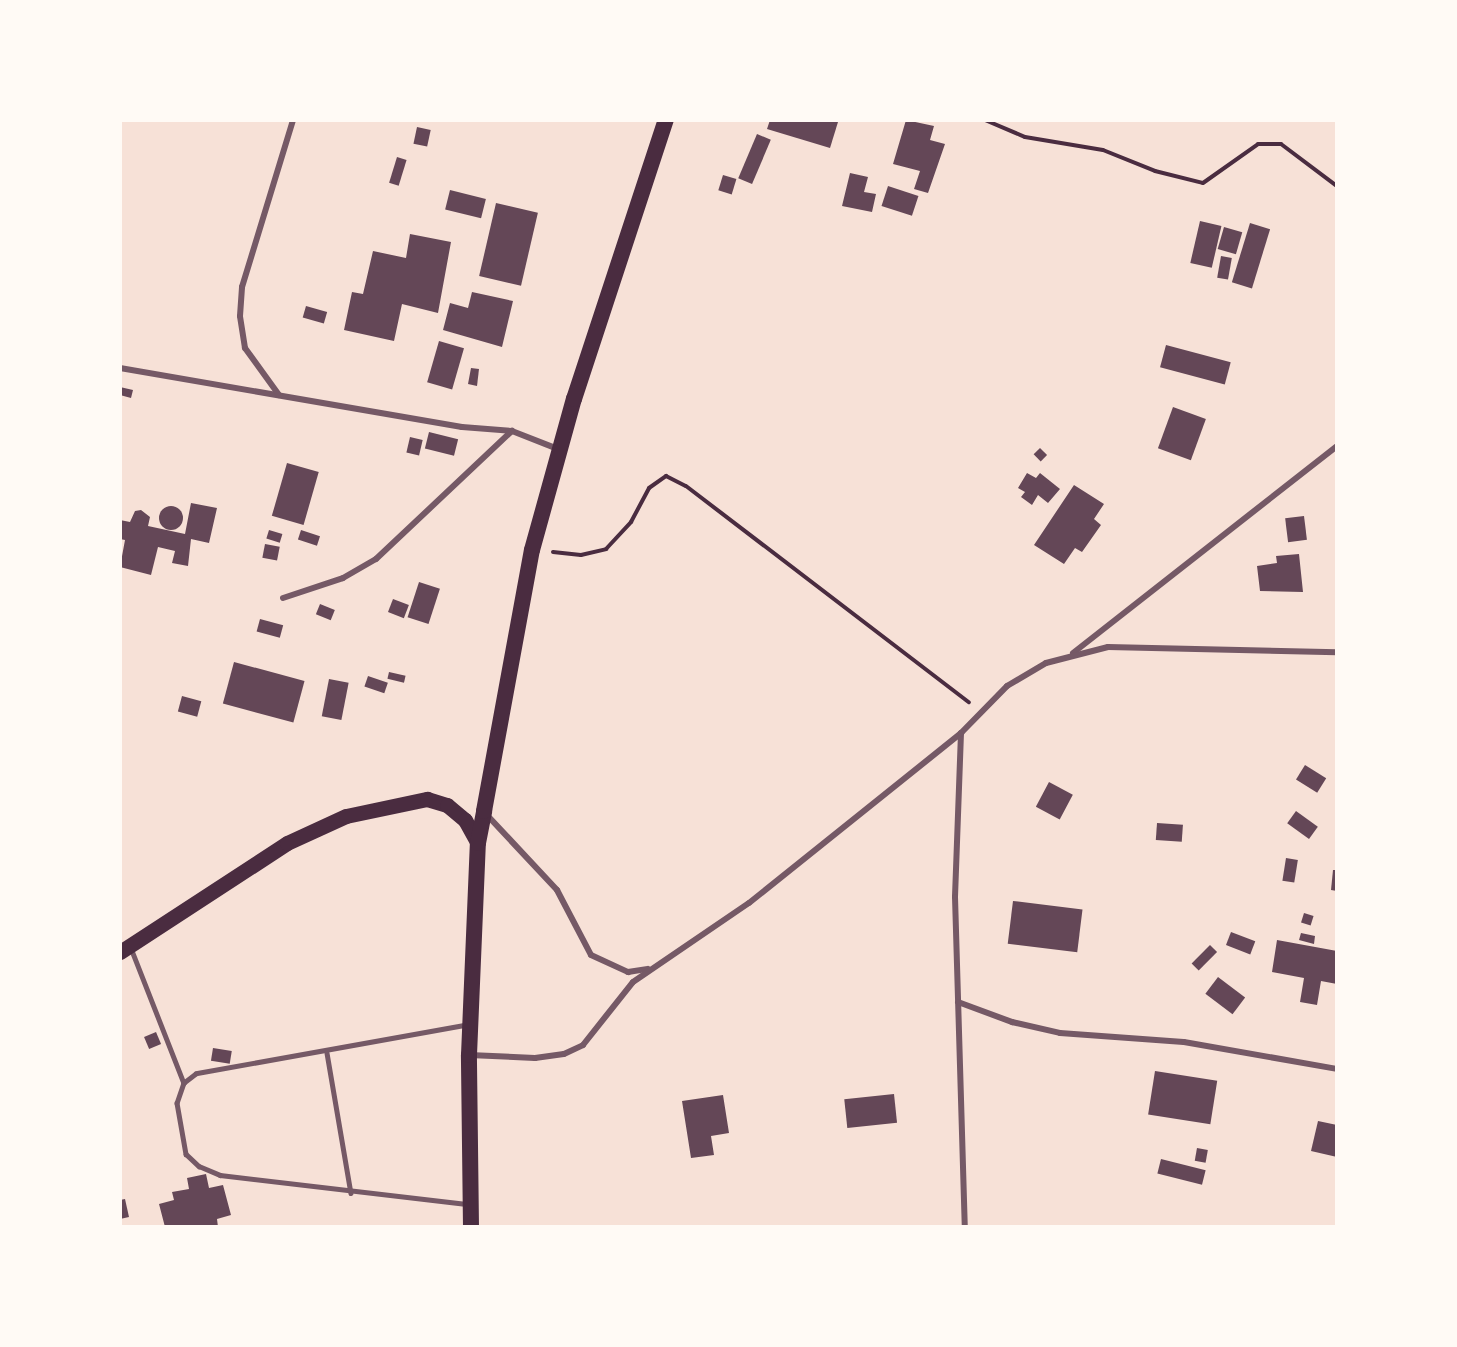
<!DOCTYPE html>
<style>
body{margin:0}
#map{position:relative;width:1457px;height:1347px;overflow:hidden;background:#f7e1d7;font-family:Figtree,sans-serif}
div>[style]{position:absolute}
[style*='--x']{left:calc(var(--x)*1px);top:calc(var(--y)*1px);width:calc(var(--w)*1px);rotate:calc(var(--a)*1deg)}
.building>*{inset:0;background:#644757;transform-origin:0 0}
.round{border-radius:50%}
.path>*{height:4px;margin:-2px;padding:0 2px;transform-origin:2px;border-radius:2px;background:#4a2c40}
.service>*{height:4.5px;margin:-2.25px;padding:0 2.25px;transform-origin:2.25px;border-radius:2.25px;background:#755966}
.minor>*{height:6px;margin:-3px;padding:0 3px;transform-origin:3px;border-radius:3px;background:#755966}
.primary>*{height:15px;margin:-7.5px;padding:0 7.5px;transform-origin:7.5px;border-radius:7.5px;background:#4a2c40}
.trunk>*{height:16px;margin:-8px;padding:0 8px;transform-origin:8px;border-radius:8px;background:#4a2c40}
span{translate:-50% -50%;white-space:nowrap;text-align:center;line-height:1.15;-webkit-text-stroke:6px #fffaf5;paint-order:stroke}
.frame{position:absolute;inset:0;border:122px solid #fffaf5;pointer-events:none}
</style>
<div id="map">
<div class="building">
<i style="clip-path:polygon(770px 120px,832px 120px,838px 122px,830px 148px,767px 129px)"></i>
<i style="clip-path:polygon(906px 120px,934px 126px,930px 140px,945px 144px,928px 193px,914px 189px,920px 171px,893px 164px)"></i>
<i style="left:417px;top:127px;width:14px;height:17px;rotate:12deg"></i>
<i style="left:757px;top:134px;width:15px;height:48px;rotate:23deg"></i>
<i style="left:397px;top:157px;width:10px;height:27px;rotate:17deg"></i>
<i style="clip-path:polygon(850px 173px,868px 177px,864px 192px,876px 194px,872px 212px,842px 206px)"></i>
<i style="left:723px;top:175px;width:14px;height:16px;rotate:17deg"></i>
<i style="left:888px;top:186px;width:32px;height:21px;rotate:18deg"></i>
<i style="left:450px;top:190px;width:37px;height:20px;rotate:14deg"></i>
<i style="left:496px;top:203px;width:43px;height:75px;rotate:13deg"></i>
<i style="left:1200px;top:221px;width:22px;height:43px;rotate:13deg"></i>
<i style="left:1250px;top:223px;width:21px;height:62px;rotate:17deg"></i>
<i style="left:1224px;top:227px;width:19px;height:23px;rotate:16deg"></i>
<i style="clip-path:polygon(410px 234px,451px 242px,438px 313px,402px 304px,394px 341px,344px 330px,352px 292px,363px 294px,373px 251px,406px 258px)"></i>
<i style="left:1221px;top:256px;width:11px;height:22px;rotate:10deg"></i>
<i style="clip-path:polygon(472px 292px,513px 301px,502px 347px,443px 330px,450px 303px,468px 308px)"></i>
<i style="left:306px;top:306px;width:22px;height:12px;rotate:16deg"></i>
<i style="left:439px;top:341px;width:26px;height:43px;rotate:16deg"></i>
<i style="left:1166px;top:345px;width:67px;height:23px;rotate:15deg"></i>
<i style="clip-path:polygon(471px 368px,479px 369px,477px 386px,468px 384px)"></i>
<i style="clip-path:polygon(120px 387px,133px 390px,131px 398px,120px 395px)"></i>
<i style="left:1173px;top:407px;width:35px;height:44px;rotate:20deg"></i>
<i style="left:429px;top:432px;width:30px;height:17px;rotate:14deg"></i>
<i style="left:410px;top:437px;width:13px;height:16px;rotate:13deg"></i>
<i style="left:1040px;top:448px;width:10px;height:9px;rotate:45deg"></i>
<i style="left:287px;top:463px;width:33px;height:55px;rotate:16deg"></i>
<i style="clip-path:polygon(1027px 473px,1036px 478px,1040px 473px,1060px 489px,1048px 503px,1038px 495px,1032px 505px,1021px 497px,1025px 492px,1018px 488px)"></i>
<i style="clip-path:polygon(1074px 485px,1104px 504px,1094px 519px,1101px 525px,1082px 552px,1075px 548px,1064px 564px,1034px 545px)"></i>
<i style="clip-path:polygon(191px 503px,217px 508px,209px 543px,191px 539px,188px 566px,172px 563px,175px 551px,158px 547px,151px 575px,120px 567px,125px 540px,120px 539px,120px 520px,130px 522px,135px 511px,141px 510px,150px 517px,148px 526px,185px 534px)"></i>
<i class="round" style="left:159px;top:506px;width:24px;height:24px"></i>
<i style="left:1304px;top:516px;width:24px;height:19px;rotate:83deg"></i>
<i style="left:269px;top:530px;width:14px;height:9px;rotate:17deg"></i>
<i style="left:301px;top:530px;width:20px;height:10px;rotate:18deg"></i>
<i style="left:265px;top:544px;width:15px;height:14px;rotate:11deg"></i>
<i style="clip-path:polygon(1299px 554px,1303px 592px,1260px 591px,1257px 566px,1277px 563px,1276px 556px)"></i>
<i style="left:419px;top:582px;width:22px;height:37px;rotate:18deg"></i>
<i style="left:393px;top:599px;width:17px;height:14px;rotate:21deg"></i>
<i style="left:320px;top:604px;width:16px;height:11px;rotate:22deg"></i>
<i style="left:260px;top:619px;width:24px;height:13px;rotate:15deg"></i>
<i style="left:234px;top:662px;width:73px;height:43px;rotate:15deg"></i>
<i style="left:389px;top:672px;width:17px;height:7px;rotate:13deg"></i>
<i style="left:368px;top:676px;width:21px;height:11px;rotate:19deg"></i>
<i style="left:329px;top:679px;width:20px;height:38px;rotate:11deg"></i>
<i style="left:182px;top:696px;width:20px;height:16px;rotate:15deg"></i>
<i style="left:1305px;top:765px;width:25px;height:17px;rotate:32deg"></i>
<i style="left:1049px;top:782px;width:27px;height:28px;rotate:28deg"></i>
<i style="left:1296px;top:811px;width:27px;height:15px;rotate:36deg"></i>
<i style="left:1157px;top:823px;width:26px;height:17px;rotate:4deg"></i>
<i style="left:1286px;top:858px;width:12px;height:23px;rotate:9deg"></i>
<i style="clip-path:polygon(1333px 870px,1337px 870px,1337px 891px,1331px 890px)"></i>
<i style="left:1013px;top:901px;width:70px;height:43px;rotate:7deg"></i>
<i style="left:1304px;top:913px;width:10px;height:10px;rotate:17deg"></i>
<i style="left:1231px;top:932px;width:26px;height:14px;rotate:21deg"></i>
<i style="clip-path:polygon(1301px 933px,1315px 936px,1314px 944px,1299px 940px)"></i>
<i style="clip-path:polygon(1277px 940px,1337px 951px,1337px 984px,1321px 981px,1317px 1005px,1300px 1002px,1304px 978px,1272px 972px)"></i>
<i style="left:1210px;top:945px;width:10px;height:26px;rotate:45deg"></i>
<i style="left:1218px;top:977px;width:34px;height:21px;rotate:37deg"></i>
<i style="left:156px;top:1032px;width:13px;height:13px;rotate:67deg"></i>
<i style="left:213px;top:1048px;width:19px;height:13px;rotate:9deg"></i>
<i style="left:1155px;top:1071px;width:63px;height:44px;rotate:9deg"></i>
<i style="left:894px;top:1094px;width:29px;height:50px;rotate:84deg"></i>
<i style="clip-path:polygon(723px 1095px,729px 1133px,711px 1136px,714px 1155px,691px 1158px,682px 1101px)"></i>
<i style="clip-path:polygon(1318px 1121px,1337px 1125px,1337px 1157px,1311px 1151px)"></i>
<i style="left:1197px;top:1148px;width:11px;height:13px;rotate:10deg"></i>
<i style="left:1161px;top:1159px;width:46px;height:15px;rotate:14deg"></i>
<i style="clip-path:polygon(206px 1174px,209px 1188px,223px 1185px,231px 1215px,217px 1219px,218px 1227px,165px 1227px,159px 1204px,174px 1200px,172px 1192px,189px 1189px,187px 1178px)"></i>
<i style="clip-path:polygon(125px 1199px,129px 1217px,120px 1219px,120px 1200px)"></i>
</div>
<div class="path">
<i style="--x:985;--y:120;--w:43;--a:23"></i>
<i style="--x:1025;--y:137;--w:79;--a:9.5"></i>
<i style="--x:1103;--y:150;--w:56;--a:22"></i>
<i style="--x:1155;--y:171;--w:49;--a:14"></i>
<i style="--x:1203;--y:183;--w:67;--a:-35.3"></i>
<i style="--x:1258;--y:144;--w:23;--a:0"></i>
<i style="--x:1281;--y:144;--w:70;--a:36.9"></i>
<i style="--x:553;--y:552;--w:28;--a:6"></i>
<i style="--x:581;--y:555;--w:26;--a:-13"></i>
<i style="--x:606;--y:549;--w:37;--a:-47"></i>
<i style="--x:631;--y:522;--w:38;--a:-62"></i>
<i style="--x:649;--y:488;--w:21;--a:-35"></i>
<i style="--x:666;--y:476;--w:22;--a:27"></i>
<i style="--x:686;--y:486;--w:356;--a:37.4"></i>
</div>
<div class="service">
<i style="--x:131;--y:948;--w:145;--a:68.6"></i>
<i style="--x:467;--y:1025;--w:275;--a:169.8"></i>
<i style="--x:196;--y:1074;--w:15;--a:143"></i>
<i style="--x:184;--y:1083;--w:21;--a:109"></i>
<i style="--x:177;--y:1103;--w:52;--a:80"></i>
<i style="--x:186;--y:1154;--w:18;--a:43"></i>
<i style="--x:199;--y:1166;--w:23;--a:23"></i>
<i style="--x:220;--y:1175;--w:250;--a:6.7"></i>
<i style="--x:327;--y:1053;--w:142;--a:80.3"></i>
</div>
<div class="minor">
<i style="--x:120;--y:368;--w:347;--a:9.8"></i>
<i style="--x:462;--y:427;--w:50;--a:4.6"></i>
<i style="--x:512;--y:431;--w:49;--a:21.4"></i>
<i style="--x:279;--y:395;--w:58;--a:-125.9"></i>
<i style="--x:245;--y:348;--w:32;--a:-99"></i>
<i style="--x:240;--y:316;--w:29;--a:-86"></i>
<i style="--x:242;--y:287;--w:175;--a:-73"></i>
<i style="--x:283;--y:598;--w:63;--a:-18.4"></i>
<i style="--x:343;--y:578;--w:38;--a:-30"></i>
<i style="--x:376;--y:559;--w:187;--a:-43.3"></i>
<i style="--x:1073;--y:653;--w:335;--a:-38.1"></i>
<i style="--x:961;--y:733;--w:164;--a:92.1"></i>
<i style="--x:955;--y:897;--w:330;--a:88.3"></i>
<i style="--x:486;--y:814;--w:104;--a:46.9"></i>
<i style="--x:557;--y:890;--w:73;--a:62.4"></i>
<i style="--x:591;--y:955;--w:41;--a:24.7"></i>
<i style="--x:628;--y:972;--w:20;--a:-9"></i>
<i style="--x:958;--y:1002;--w:58;--a:20.3"></i>
<i style="--x:1012;--y:1022;--w:49;--a:12.9"></i>
<i style="--x:1060;--y:1033;--w:124;--a:4.2"></i>
<i style="--x:1184;--y:1042;--w:155;--a:10"></i>
<i style="--x:469;--y:1055;--w:66;--a:2.6"></i>
<i style="--x:535;--y:1058;--w:29;--a:-8"></i>
<i style="--x:564;--y:1054;--w:21;--a:-25"></i>
<i style="--x:583;--y:1045;--w:80;--a:-51.6"></i>
<i style="--x:633;--y:982;--w:140;--a:-34.3"></i>
<i style="--x:749;--y:903;--w:272;--a:-38.7"></i>
<i style="--x:961;--y:733;--w:66;--a:-45.6"></i>
<i style="--x:1007;--y:686;--w:45;--a:-30.5"></i>
<i style="--x:1046;--y:663;--w:64;--a:-14.5"></i>
<i style="--x:1108;--y:647;--w:229;--a:1.3"></i>
</div>
<div class="primary">
<i style="--x:120;--y:952;--w:199;--a:-33.1"></i>
<i style="--x:287;--y:843;--w:65;--a:-24.6"></i>
<i style="--x:346;--y:816;--w:83;--a:-11.9"></i>
<i style="--x:427;--y:799;--w:21;--a:17"></i>
<i style="--x:447;--y:805;--w:23;--a:40"></i>
<i style="--x:465;--y:820;--w:26;--a:61"></i>
</div>
<div class="trunk">
<i style="--x:471;--y:1227;--w:172;--a:-90.7"></i>
<i style="--x:469;--y:1055;--w:212;--a:-87.6"></i>
<i style="--x:478;--y:843;--w:33;--a:-79"></i>
<i style="--x:484;--y:811;--w:265;--a:-79.6"></i>
<i style="--x:532;--y:550;--w:157;--a:-74.5"></i>
<i style="--x:574;--y:399;--w:294;--a:-71.8"></i>
</div>
<div class="frame"></div>
</div>
